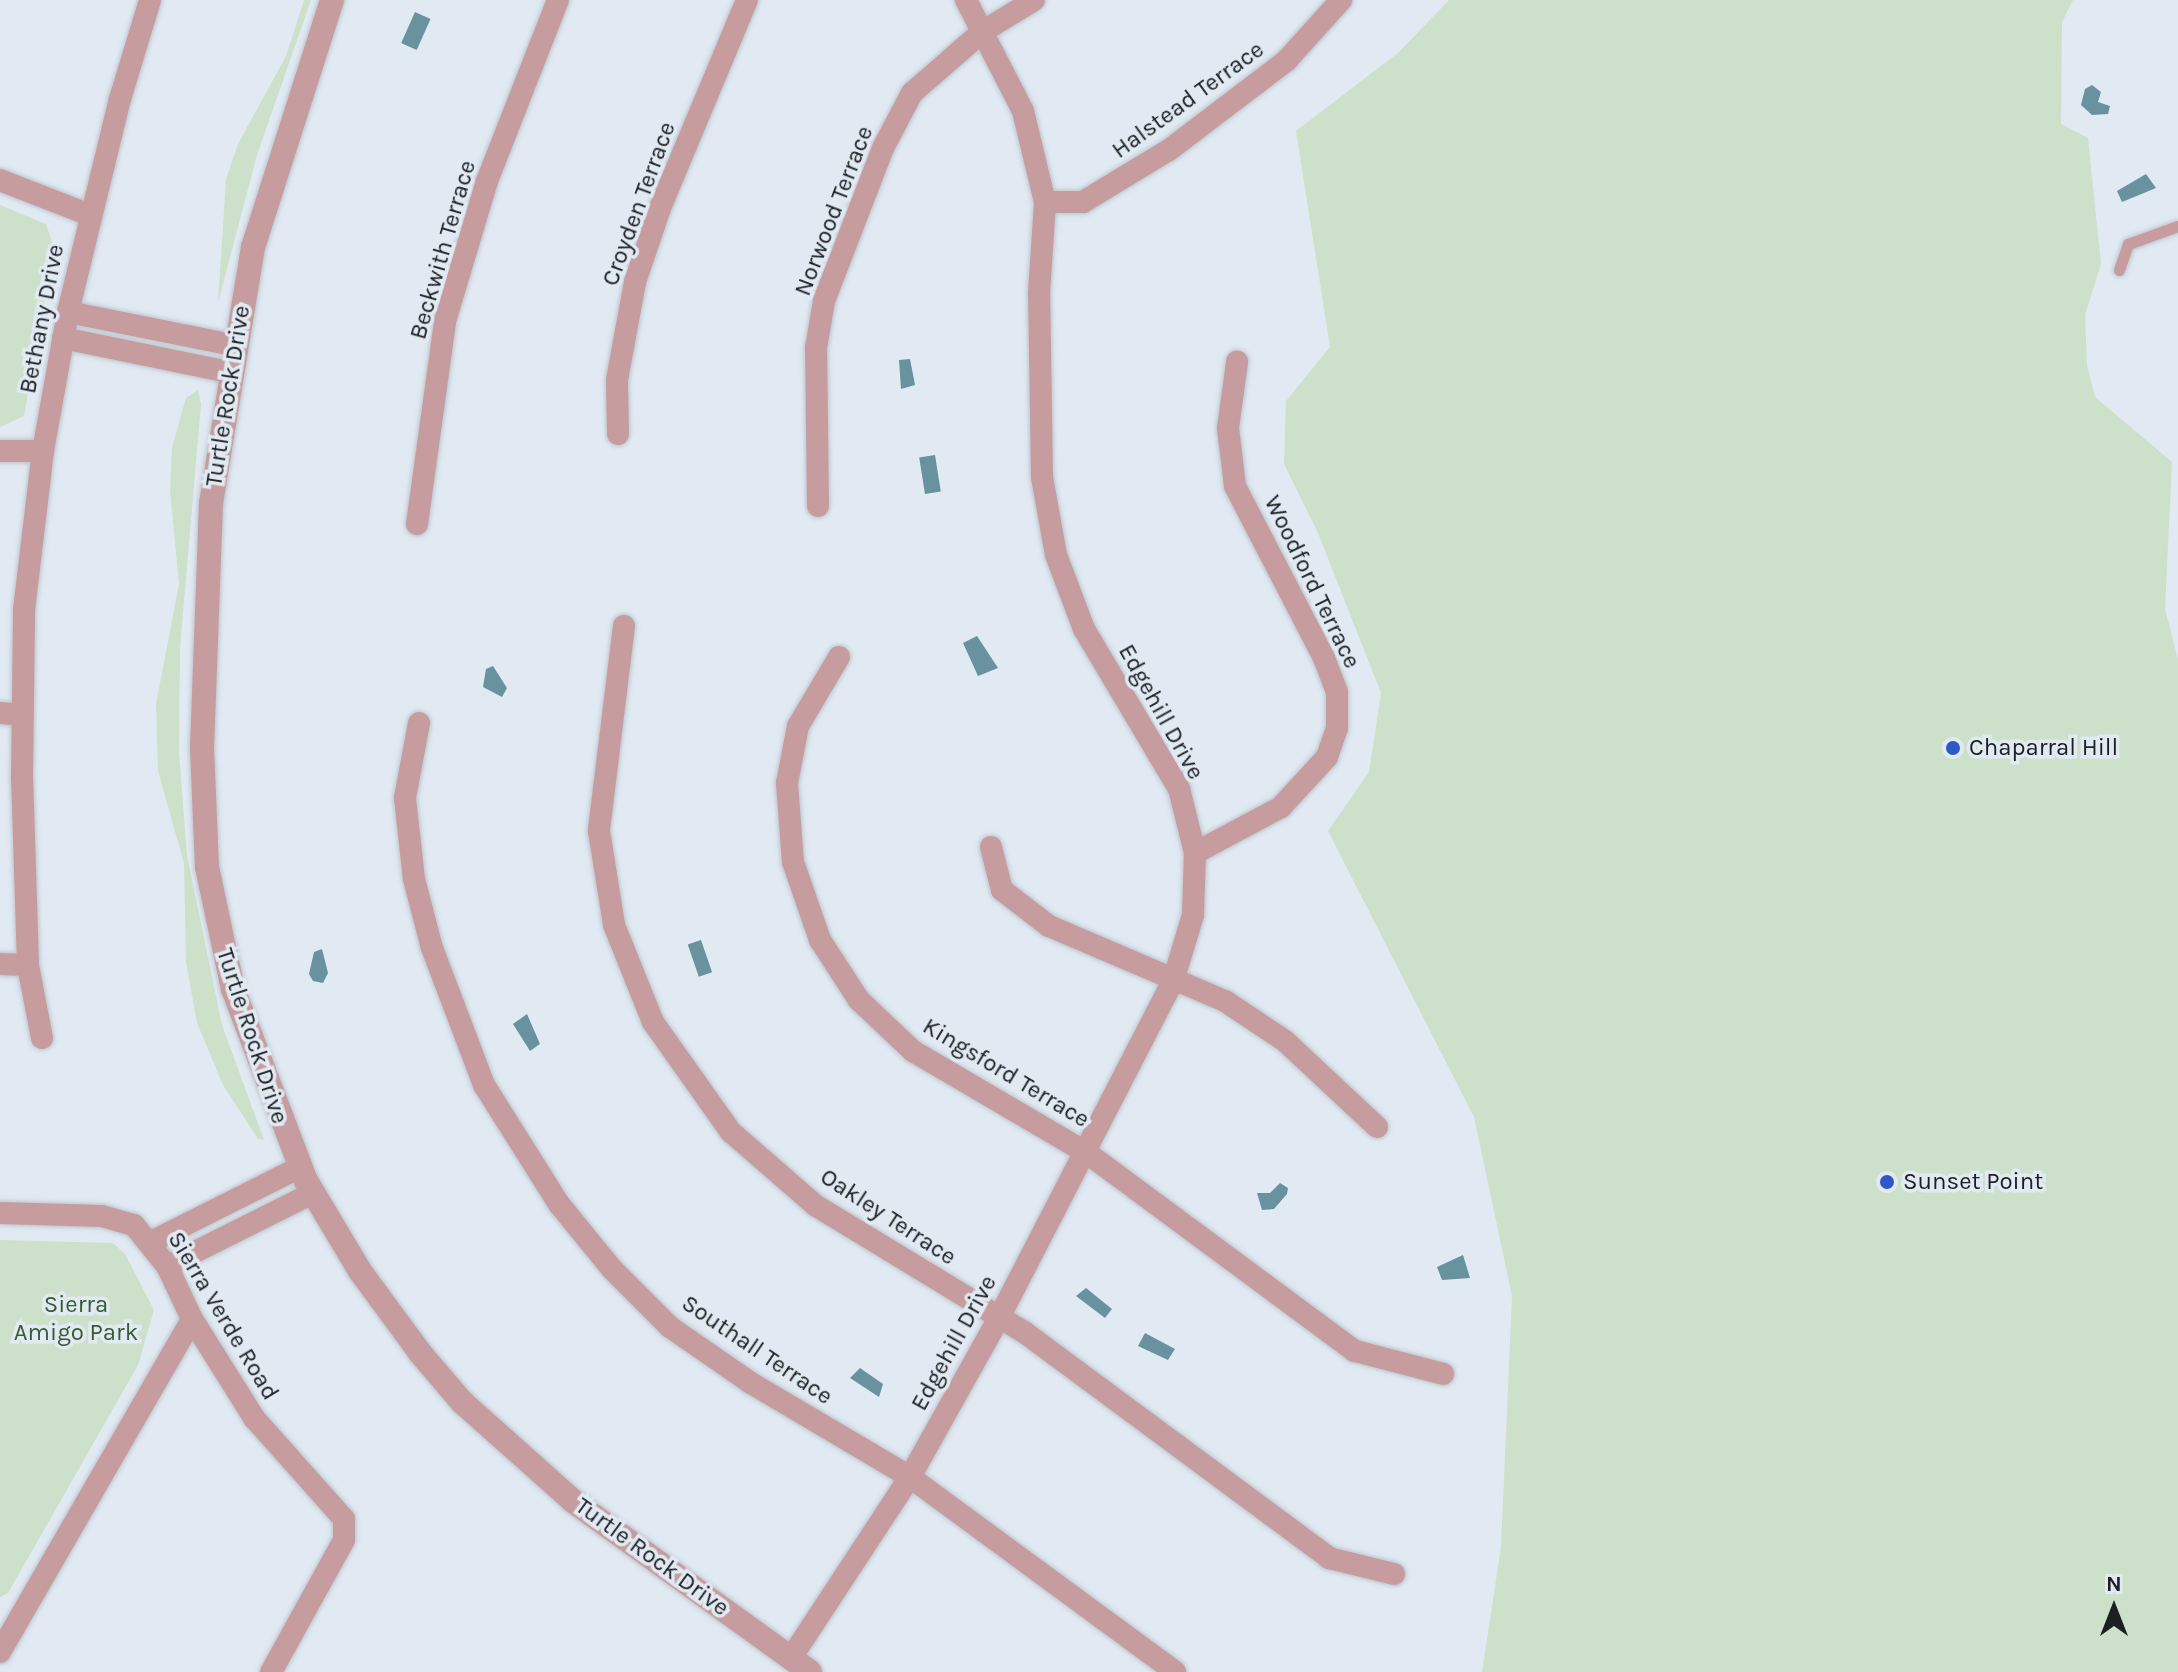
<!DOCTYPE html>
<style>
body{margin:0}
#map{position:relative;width:2178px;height:1672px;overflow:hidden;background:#e1eaf3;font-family:Karla,sans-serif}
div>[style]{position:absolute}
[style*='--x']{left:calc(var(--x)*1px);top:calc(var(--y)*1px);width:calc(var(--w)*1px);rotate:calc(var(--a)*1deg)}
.green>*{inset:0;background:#cde0c9}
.water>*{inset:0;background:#68929e;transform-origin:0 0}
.roads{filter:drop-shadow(0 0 2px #bec6ce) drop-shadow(0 0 2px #bec6ce)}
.service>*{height:11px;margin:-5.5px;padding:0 5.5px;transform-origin:5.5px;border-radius:5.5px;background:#c69c9f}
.minor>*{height:22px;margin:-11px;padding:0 11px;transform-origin:11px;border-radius:11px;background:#c69c9f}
.tertiary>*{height:24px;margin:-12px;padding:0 12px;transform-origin:12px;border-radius:12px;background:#c69c9f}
.dots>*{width:22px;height:22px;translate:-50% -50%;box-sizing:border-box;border:4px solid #e1eaf3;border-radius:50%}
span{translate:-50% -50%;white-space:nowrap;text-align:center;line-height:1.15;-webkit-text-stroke:7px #e1eaf3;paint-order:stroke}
.street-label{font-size:24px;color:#1c2023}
.poi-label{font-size:24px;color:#1c2023}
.left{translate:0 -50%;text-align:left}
.park-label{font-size:24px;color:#385c31}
.north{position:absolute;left:2074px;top:1568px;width:80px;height:80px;-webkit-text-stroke:6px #e1eaf3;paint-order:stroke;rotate:0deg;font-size:22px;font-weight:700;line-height:32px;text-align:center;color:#1c2023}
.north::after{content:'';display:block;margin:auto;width:28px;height:36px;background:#1c2023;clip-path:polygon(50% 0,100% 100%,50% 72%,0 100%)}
</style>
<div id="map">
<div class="green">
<i style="clip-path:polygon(304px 0,311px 0,257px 155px,218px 303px,226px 179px,238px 144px,286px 56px)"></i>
<i style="clip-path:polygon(1449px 0,2073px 0,2062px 22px,2061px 124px,2088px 138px,2101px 264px,2085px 315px,2087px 365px,2095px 397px,2172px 462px,2165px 609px,2178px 659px,2178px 1672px,1482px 1672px,1501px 1547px,1512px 1296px,1474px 1117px,1328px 831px,1369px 772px,1381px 693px,1318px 533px,1284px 464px,1286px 401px,1330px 347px,1296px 131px,1399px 52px)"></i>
<i style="clip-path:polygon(0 205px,46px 224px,54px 248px,24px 416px,0 427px)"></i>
<i style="clip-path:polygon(198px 390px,201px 404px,180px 648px,179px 752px,187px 856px,222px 1025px,264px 1140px,258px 1139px,223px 1085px,197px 1023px,186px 962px,184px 863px,158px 771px,156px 704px,179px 584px,170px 491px,172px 448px,186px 398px)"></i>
<i style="clip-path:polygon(0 1240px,113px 1243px,125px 1254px,154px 1310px,138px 1365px,8px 1593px,0 1597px)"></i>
</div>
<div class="water">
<i style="left:415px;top:12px;width:17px;height:34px;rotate:24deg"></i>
<i style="clip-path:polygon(2092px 85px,2101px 92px,2098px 102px,2110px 106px,2108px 114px,2092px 115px,2081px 105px,2085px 89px)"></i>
<i style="clip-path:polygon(2146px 174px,2156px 188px,2122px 202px,2117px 191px)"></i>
<i style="clip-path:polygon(910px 359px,915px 385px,901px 389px,899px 360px)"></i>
<i style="left:935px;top:455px;width:37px;height:16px;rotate:81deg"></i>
<i style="clip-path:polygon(977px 636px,998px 668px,978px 676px,963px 643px)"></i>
<i style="clip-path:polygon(493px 666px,507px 688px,502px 697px,483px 687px,486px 669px)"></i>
<i style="left:701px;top:940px;width:34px;height:14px;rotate:71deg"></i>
<i style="clip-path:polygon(322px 949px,328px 973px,323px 983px,313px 981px,309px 974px,314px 952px)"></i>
<i style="clip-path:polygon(527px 1014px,540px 1044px,530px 1051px,513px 1024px)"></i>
<i style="clip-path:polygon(1280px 1183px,1288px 1188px,1287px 1194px,1274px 1209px,1262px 1210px,1257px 1193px,1270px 1193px)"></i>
<i style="clip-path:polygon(1463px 1255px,1470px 1278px,1442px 1280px,1437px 1267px)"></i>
<i style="clip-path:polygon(1086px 1288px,1112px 1309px,1105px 1318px,1076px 1296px)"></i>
<i style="clip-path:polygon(1145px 1333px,1175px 1349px,1168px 1360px,1138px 1346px)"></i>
<i style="clip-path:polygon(860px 1368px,883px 1384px,879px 1397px,850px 1378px)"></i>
</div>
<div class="roads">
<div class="service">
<i style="--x:2119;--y:270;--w:28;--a:-71"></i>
<i style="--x:2128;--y:244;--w:53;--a:-19.8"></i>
</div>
<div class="minor">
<i style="--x:0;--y:180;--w:97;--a:21.3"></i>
<i style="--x:1045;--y:202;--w:38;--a:0"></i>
<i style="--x:1083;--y:202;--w:100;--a:-31.2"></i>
<i style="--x:1169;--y:150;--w:148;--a:-37.3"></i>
<i style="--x:1287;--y:60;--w:81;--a:-48"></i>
<i style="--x:68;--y:312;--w:168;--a:11.3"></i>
<i style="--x:63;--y:338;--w:169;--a:11.6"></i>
<i style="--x:618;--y:434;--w:54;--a:-91.1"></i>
<i style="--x:617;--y:380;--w:100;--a:-79.6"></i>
<i style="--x:635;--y:282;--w:78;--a:-71.3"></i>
<i style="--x:660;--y:208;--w:225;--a:-67.3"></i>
<i style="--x:0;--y:451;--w:43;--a:0"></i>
<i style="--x:818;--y:506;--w:158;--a:-90.7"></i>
<i style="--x:816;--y:348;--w:48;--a:-80.3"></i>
<i style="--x:824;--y:301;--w:164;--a:-68.9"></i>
<i style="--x:883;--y:148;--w:62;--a:-62.2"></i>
<i style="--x:912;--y:93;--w:93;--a:-41.1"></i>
<i style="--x:982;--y:32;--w:61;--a:-31.6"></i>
<i style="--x:417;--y:524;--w:205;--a:-82.1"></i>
<i style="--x:445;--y:321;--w:146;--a:-73.3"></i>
<i style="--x:487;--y:181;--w:194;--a:-68.6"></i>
<i style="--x:624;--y:626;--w:207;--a:97"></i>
<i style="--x:599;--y:831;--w:95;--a:80.9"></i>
<i style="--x:614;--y:925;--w:105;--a:68.1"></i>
<i style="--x:653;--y:1022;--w:135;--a:54.7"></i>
<i style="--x:731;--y:1132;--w:111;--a:41"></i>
<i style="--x:815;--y:1205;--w:245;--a:31.3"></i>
<i style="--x:1024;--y:1332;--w:380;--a:36.5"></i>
<i style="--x:1329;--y:1558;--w:67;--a:13.8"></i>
<i style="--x:839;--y:657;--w:80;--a:120.7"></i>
<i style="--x:798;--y:726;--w:58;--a:100.9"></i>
<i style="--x:787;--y:783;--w:79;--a:85.7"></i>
<i style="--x:793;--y:862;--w:83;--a:70.9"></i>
<i style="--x:820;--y:940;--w:72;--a:57"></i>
<i style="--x:859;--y:1000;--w:74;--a:43.4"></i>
<i style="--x:913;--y:1051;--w:202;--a:30.4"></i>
<i style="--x:1087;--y:1153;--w:333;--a:36.5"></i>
<i style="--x:1355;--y:1351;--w:91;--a:14.6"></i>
<i style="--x:0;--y:713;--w:22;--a:5"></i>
<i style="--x:419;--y:723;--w:76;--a:100.6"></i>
<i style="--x:405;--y:798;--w:81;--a:83.7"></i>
<i style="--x:414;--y:879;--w:71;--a:75.4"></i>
<i style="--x:432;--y:948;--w:147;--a:69.2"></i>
<i style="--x:484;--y:1085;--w:141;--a:57.8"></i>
<i style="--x:559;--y:1204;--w:84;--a:50.8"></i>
<i style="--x:612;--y:1269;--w:82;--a:45"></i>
<i style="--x:670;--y:1327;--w:98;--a:34.7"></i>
<i style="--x:751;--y:1383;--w:185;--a:30.6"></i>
<i style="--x:910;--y:1477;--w:329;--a:36.3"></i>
<i style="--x:991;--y:847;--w:44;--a:75.7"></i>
<i style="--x:1002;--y:890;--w:59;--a:37.5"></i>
<i style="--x:1049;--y:926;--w:191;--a:23.1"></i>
<i style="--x:1225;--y:1001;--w:72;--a:33.7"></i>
<i style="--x:1285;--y:1041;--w:126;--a:43.1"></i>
<i style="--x:1195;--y:853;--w:98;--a:-28.1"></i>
<i style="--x:1281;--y:807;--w:68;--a:-47.4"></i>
<i style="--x:1327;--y:757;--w:31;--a:-71"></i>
<i style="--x:1337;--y:728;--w:36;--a:-90"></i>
<i style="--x:1337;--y:692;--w:36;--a:-111"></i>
<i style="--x:1324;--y:658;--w:194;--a:-117.4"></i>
<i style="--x:1235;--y:486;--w:58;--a:-96.9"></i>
<i style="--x:1228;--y:428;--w:67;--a:-82.2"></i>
<i style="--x:0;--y:964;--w:28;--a:2"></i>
<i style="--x:42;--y:1038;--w:74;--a:-100.9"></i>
<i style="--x:28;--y:965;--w:186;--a:-91.8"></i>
<i style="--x:22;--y:779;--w:169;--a:-89.3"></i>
<i style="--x:24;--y:610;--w:160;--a:-83.2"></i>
<i style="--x:43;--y:451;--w:141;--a:-79.8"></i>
<i style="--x:68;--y:312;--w:219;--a:-76.3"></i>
<i style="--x:120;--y:99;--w:103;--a:-73.1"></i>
<i style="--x:0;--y:1213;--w:102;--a:1.7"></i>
<i style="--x:102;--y:1216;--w:33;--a:16"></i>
<i style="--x:134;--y:1225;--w:53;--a:51.2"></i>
<i style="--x:167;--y:1266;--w:59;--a:64.7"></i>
<i style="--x:192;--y:1319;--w:117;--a:57.9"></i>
<i style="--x:254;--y:1418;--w:135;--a:48.3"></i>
<i style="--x:344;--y:1519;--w:21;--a:90"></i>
<i style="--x:344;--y:1540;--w:151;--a:118.9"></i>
<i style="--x:151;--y:1242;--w:167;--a:-26.7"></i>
<i style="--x:167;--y:1266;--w:163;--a:-26.6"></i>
<i style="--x:0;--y:1652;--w:384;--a:-60"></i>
<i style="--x:791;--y:1658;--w:217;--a:-56.7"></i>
<i style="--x:910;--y:1477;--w:184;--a:-60.8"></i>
<i style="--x:1000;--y:1316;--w:377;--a:-62.7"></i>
<i style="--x:1173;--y:981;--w:69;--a:-73.1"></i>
<i style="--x:1193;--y:915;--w:62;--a:-88.2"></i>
<i style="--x:1195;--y:853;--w:66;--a:-104"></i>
<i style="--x:1179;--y:789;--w:186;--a:-120.7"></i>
<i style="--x:1084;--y:629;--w:79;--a:-110.7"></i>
<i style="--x:1056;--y:555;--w:79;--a:-100.2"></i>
<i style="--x:1042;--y:477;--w:184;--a:-90.9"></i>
<i style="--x:1039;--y:293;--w:91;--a:-86.2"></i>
<i style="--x:1045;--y:202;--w:94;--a:-103.6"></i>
<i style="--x:1023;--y:111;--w:125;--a:-117.2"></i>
</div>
<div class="tertiary">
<i style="--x:332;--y:0;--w:259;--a:107.7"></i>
<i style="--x:253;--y:247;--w:259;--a:99.3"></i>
<i style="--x:211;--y:503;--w:245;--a:92.1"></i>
<i style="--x:202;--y:748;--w:119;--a:87.6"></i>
<i style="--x:207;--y:867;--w:125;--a:78"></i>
<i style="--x:233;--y:989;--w:203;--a:69.2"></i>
<i style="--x:305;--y:1179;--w:107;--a:59.1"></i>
<i style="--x:360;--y:1271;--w:103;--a:53.7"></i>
<i style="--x:421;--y:1354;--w:63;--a:49.5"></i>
<i style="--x:462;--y:1402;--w:149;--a:41.7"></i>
<i style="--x:573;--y:1501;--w:292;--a:35.8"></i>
</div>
</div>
<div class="dots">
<i style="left:1953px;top:748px;background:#2f57c7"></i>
<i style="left:1887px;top:1182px;background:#2f57c7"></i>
</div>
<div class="street-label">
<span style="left:1188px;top:100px;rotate:-36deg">Halstead Terrace</span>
<span style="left:639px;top:204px;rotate:-70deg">Croyden Terrace</span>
<span style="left:834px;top:211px;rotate:-69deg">Norwood Terrace</span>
<span style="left:443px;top:250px;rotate:-74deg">Beckwith Terrace</span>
<span style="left:42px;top:319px;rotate:-79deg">Bethany Drive</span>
<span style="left:228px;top:396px;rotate:-81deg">Turtle Rock Drive</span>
<span style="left:1312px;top:582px;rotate:64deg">Woodford Terrace</span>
<span style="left:1161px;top:712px;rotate:61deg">Edgehill Drive</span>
<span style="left:252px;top:1036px;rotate:72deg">Turtle Rock Drive</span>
<span style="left:1006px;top:1073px;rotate:31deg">Kingsford Terrace</span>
<span style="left:888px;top:1217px;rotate:33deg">Oakley Terrace</span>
<span style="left:223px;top:1316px;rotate:59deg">Sierra Verde Road</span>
<span style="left:954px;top:1343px;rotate:-61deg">Edgehill Drive</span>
<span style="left:757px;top:1350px;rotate:34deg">Southall Terrace</span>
<span style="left:652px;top:1557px;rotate:36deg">Turtle Rock Drive</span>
</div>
<div class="poi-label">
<span class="left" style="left:1969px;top:748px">Chaparral Hill</span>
<span class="left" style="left:1903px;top:1182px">Sunset Point</span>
</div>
<div class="park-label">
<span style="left:76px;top:1319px">Sierra<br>Amigo Park</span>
</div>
<div class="north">N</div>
</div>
